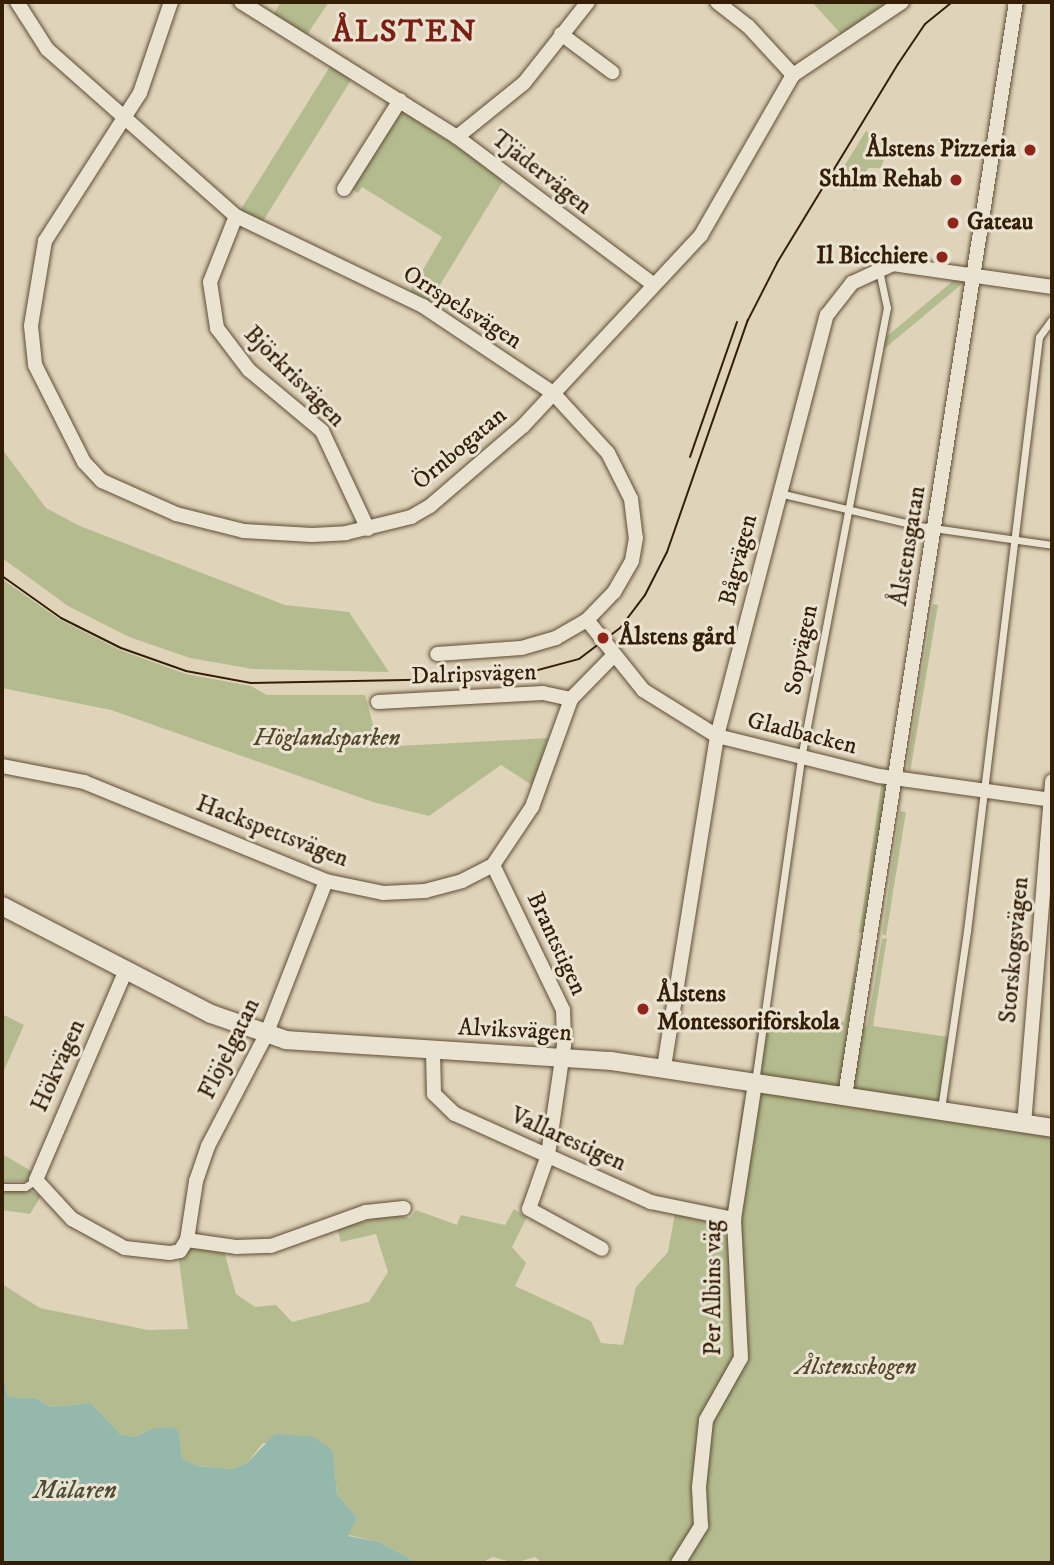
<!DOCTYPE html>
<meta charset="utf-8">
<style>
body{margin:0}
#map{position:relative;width:1054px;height:1565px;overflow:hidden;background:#dfd4ba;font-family:"IM FELL DW Pica",serif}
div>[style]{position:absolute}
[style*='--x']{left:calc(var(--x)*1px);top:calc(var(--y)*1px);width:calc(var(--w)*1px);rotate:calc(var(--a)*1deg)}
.green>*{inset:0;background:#b4bc8f;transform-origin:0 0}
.water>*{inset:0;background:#94b8ac}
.roads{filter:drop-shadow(0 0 2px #5f4c33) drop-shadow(0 0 2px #5f4c33)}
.service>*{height:7px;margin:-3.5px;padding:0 3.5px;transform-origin:3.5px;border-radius:3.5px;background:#eae3d2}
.minor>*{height:14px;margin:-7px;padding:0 7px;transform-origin:7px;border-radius:7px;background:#eae3d2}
.tertiary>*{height:18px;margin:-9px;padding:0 9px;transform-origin:9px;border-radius:9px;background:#eae3d2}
.tram>*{height:2px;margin:-1px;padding:0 1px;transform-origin:1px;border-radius:1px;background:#341e06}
.dots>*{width:19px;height:19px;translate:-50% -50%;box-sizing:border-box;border:4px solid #eae3d2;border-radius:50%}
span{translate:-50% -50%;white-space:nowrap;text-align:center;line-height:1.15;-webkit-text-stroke:6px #eae3d2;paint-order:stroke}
.poi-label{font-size:24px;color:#341e06;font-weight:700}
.right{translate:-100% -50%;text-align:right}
.left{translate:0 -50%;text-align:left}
.street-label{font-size:24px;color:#341e06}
.park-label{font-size:24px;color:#544628;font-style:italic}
.water-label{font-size:26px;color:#514c38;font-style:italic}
.district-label{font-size:32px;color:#7a1f14;font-weight:700;letter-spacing:2px}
.frame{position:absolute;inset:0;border:4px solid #341e06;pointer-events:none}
</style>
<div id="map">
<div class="green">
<i style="clip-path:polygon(281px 2px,329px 2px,306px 36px,273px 15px)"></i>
<i style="clip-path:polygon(812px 2px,886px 2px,842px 35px)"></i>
<i style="left:331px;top:65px;width:25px;height:171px;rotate:32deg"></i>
<i style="clip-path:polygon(396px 107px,505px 178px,429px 303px,410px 292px,442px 237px,362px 187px,358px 193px,345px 185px)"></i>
<i style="clip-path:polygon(866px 131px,888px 145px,881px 168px,868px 168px,855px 191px,836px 179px)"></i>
<i style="left:960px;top:275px;width:8px;height:105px;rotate:50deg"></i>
<i style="clip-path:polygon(2px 449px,46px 508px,80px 526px,285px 605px,349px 612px,389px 672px,253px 669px,190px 658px,129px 637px,68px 606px,2px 558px)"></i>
<i style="clip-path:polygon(2px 579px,59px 619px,120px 650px,186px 674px,251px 686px,267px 695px,365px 695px,379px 747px,548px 738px,532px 785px,501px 765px,429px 816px,373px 802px,111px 710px,2px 688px)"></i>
<i style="clip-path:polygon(933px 604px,938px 605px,910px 773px,907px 765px)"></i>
<i style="clip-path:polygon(882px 780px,887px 790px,864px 933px,859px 933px)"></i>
<i style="clip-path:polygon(900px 811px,906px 812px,886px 936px,882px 934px)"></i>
<i style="clip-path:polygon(861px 935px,849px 1023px,867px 1026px,882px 939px,887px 938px,873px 1026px,956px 1038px,943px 1119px,1052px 1135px,1052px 1563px,542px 1563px,535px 1557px,515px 1563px,493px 1557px,481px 1563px,418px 1563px,379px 1542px,348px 1535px,357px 1518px,337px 1494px,333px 1452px,263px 1443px,247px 1463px,233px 1469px,198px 1466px,182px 1460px,180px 1443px,151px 1429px,135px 1437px,120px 1434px,91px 1403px,51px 1407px,36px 1398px,8px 1397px,2px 1370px,2px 1284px,40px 1308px,148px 1330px,188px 1329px,179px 1260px,191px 1246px,224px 1251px,236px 1294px,255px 1307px,276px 1305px,292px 1322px,369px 1302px,388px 1272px,376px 1234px,341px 1242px,337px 1228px,393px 1214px,410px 1218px,416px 1210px,457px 1225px,461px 1215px,505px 1225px,514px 1209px,527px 1217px,512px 1247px,526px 1263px,515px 1286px,591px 1321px,601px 1343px,623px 1345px,636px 1287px,668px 1252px,675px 1213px,726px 1223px,743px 1100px,759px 1103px,753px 1064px,761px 1011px,844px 1022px)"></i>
<i style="clip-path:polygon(2px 1014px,24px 1025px,2px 1075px)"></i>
<i style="clip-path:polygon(2px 1154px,33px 1172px,27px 1181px,2px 1181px)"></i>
<i style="clip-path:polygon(29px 1190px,41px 1196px,30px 1214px,2px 1210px,2px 1191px)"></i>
</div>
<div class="water">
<i style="clip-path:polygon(2px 1370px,8px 1397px,36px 1398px,51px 1407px,91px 1403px,120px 1434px,135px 1437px,151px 1429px,173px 1427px,179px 1432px,182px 1459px,198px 1466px,233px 1469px,247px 1463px,275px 1434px,314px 1437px,333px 1451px,337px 1494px,357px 1518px,348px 1536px,379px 1542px,418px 1563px,2px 1563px)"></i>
</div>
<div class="roads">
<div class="service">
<i style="--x:779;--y:493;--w:144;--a:13.3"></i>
<i style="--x:919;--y:526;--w:134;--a:8.1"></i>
<i style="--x:755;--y:1082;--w:327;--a:-81.9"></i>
<i style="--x:801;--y:758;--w:458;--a:-79.2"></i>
<i style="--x:887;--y:308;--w:39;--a:-102"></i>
<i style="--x:941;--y:1109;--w:180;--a:-81.7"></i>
<i style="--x:967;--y:931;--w:598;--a:-83.09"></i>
<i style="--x:1039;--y:337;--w:22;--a:-54"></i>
<i style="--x:2;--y:1187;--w:23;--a:0"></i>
<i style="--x:25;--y:1187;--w:13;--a:-32"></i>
</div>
<div class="minor">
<i style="--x:17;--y:2;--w:56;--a:57.4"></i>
<i style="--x:47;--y:49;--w:252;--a:41.5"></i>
<i style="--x:236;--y:216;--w:208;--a:25.7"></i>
<i style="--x:423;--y:306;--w:156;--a:33.8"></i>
<i style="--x:553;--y:393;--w:81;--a:47.5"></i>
<i style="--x:608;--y:453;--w:51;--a:63.4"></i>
<i style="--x:631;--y:499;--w:39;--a:83"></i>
<i style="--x:636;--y:538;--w:23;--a:100"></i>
<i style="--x:632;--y:561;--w:36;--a:120"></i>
<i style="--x:614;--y:592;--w:39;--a:134"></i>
<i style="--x:587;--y:620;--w:36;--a:150"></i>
<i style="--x:556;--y:638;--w:36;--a:164"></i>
<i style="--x:521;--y:648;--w:84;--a:175.9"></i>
<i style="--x:171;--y:2;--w:96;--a:108.8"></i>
<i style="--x:140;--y:93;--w:176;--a:122.7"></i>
<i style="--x:45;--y:241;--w:86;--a:99.4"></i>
<i style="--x:31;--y:326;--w:39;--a:84"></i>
<i style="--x:35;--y:365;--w:109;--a:63.2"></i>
<i style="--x:84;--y:462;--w:26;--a:47"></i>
<i style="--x:102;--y:481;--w:81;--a:24"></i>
<i style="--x:176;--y:514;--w:70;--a:14"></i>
<i style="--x:244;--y:531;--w:68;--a:3.4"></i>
<i style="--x:312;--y:535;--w:34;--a:-3"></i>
<i style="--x:346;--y:533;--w:67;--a:-13.8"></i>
<i style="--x:411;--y:517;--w:22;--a:-30"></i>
<i style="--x:430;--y:506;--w:123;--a:-40.7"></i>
<i style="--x:523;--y:426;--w:261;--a:-47"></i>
<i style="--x:701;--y:235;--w:185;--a:-60.1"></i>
<i style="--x:793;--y:75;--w:131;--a:-33.8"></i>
<i style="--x:241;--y:2;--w:255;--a:32"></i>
<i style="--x:457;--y:137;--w:245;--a:36.9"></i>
<i style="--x:717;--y:2;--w:39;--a:38"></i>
<i style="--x:748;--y:26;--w:67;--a:47.4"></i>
<i style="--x:561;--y:34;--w:64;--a:36.7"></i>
<i style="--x:457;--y:137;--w:86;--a:-38.9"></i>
<i style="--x:524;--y:83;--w:103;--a:-51.7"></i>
<i style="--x:344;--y:189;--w:105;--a:-57.8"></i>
<i style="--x:236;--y:216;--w:71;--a:111.5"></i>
<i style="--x:210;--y:282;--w:47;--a:81.3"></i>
<i style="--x:217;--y:328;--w:53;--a:52.7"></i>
<i style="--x:249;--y:370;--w:95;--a:39.9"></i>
<i style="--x:322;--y:431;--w:108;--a:64.9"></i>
<i style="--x:587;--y:620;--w:90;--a:51.3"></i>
<i style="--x:643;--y:690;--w:87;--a:31.9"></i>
<i style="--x:717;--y:736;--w:167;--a:13.9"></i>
<i style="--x:879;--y:776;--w:174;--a:7.9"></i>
<i style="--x:378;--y:702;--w:165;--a:-3.1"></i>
<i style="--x:543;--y:693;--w:29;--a:12"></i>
<i style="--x:2;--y:766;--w:84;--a:11"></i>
<i style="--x:84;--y:782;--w:261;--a:22.2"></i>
<i style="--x:326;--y:881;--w:58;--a:11.9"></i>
<i style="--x:383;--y:893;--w:42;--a:-2.7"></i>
<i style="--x:425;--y:891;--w:38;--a:-15"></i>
<i style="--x:462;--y:881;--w:35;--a:-27"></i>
<i style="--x:493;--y:865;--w:70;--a:-56.1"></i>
<i style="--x:532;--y:807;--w:115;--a:-70.1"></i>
<i style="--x:571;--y:699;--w:60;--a:-45.7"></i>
<i style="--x:493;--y:865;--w:161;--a:64.2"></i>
<i style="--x:563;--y:1010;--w:35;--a:88"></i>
<i style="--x:564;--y:1045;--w:111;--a:98.3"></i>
<i style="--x:548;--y:1155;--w:57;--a:109.4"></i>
<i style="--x:529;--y:1209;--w:83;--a:28.7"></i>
<i style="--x:126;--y:970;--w:228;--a:113.2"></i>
<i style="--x:36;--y:1180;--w:53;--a:47.3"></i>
<i style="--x:72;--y:1219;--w:60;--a:28.7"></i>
<i style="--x:125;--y:1248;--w:45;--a:6.3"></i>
<i style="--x:170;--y:1253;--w:10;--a:-11"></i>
<i style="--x:180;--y:1251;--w:13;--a:-58"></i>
<i style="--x:187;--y:1240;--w:49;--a:8.1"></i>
<i style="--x:236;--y:1247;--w:35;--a:-2"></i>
<i style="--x:271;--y:1246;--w:101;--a:-19.7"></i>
<i style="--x:366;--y:1212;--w:38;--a:-6"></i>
<i style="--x:433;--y:1052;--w:42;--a:88.6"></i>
<i style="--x:434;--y:1094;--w:29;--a:44"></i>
<i style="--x:455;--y:1114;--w:215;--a:24.2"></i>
<i style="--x:651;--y:1202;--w:85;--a:11.6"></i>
<i style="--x:664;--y:1067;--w:335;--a:-80.9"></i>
<i style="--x:717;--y:736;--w:435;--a:-75.4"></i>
<i style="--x:827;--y:315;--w:41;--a:-52"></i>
<i style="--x:852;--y:283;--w:45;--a:-24.9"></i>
<i style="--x:893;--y:264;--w:161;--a:8.2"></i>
<i style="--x:845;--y:1096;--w:1107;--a:-81.12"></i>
<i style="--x:1024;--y:1124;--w:344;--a:-85.3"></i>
<i style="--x:187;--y:1240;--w:60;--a:-81.3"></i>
<i style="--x:196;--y:1181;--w:37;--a:-71"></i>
<i style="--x:208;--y:1146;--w:125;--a:-62.4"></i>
<i style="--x:266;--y:1035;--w:165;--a:-68.7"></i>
<i style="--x:678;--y:1563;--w:44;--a:-58.1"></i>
<i style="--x:701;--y:1526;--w:39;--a:-93"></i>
<i style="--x:699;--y:1487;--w:67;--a:-84"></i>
<i style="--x:706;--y:1420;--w:71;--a:-60.6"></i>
<i style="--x:741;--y:1358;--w:139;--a:-92.9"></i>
<i style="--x:734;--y:1219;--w:138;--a:-81.2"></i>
</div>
<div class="tertiary">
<i style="--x:2;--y:906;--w:235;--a:27.3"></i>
<i style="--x:211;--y:1014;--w:79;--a:19.1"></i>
<i style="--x:286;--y:1040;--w:326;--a:3.7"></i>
<i style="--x:611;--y:1061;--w:446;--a:8.6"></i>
</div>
</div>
<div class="tram">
<i style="--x:690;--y:457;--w:143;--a:-70.8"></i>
<i style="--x:2;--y:576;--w:72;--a:35.4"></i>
<i style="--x:61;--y:618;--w:67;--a:26.6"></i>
<i style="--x:121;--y:648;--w:69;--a:19.5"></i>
<i style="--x:186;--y:671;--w:66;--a:10.5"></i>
<i style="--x:251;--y:683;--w:257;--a:-1.1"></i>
<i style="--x:508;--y:678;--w:73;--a:-15"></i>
<i style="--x:579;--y:659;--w:51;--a:-37.1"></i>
<i style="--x:620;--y:628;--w:41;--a:-52.9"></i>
<i style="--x:645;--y:595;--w:48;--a:-62.9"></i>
<i style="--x:667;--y:552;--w:246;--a:-70.8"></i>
<i style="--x:748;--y:320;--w:64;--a:-63"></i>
<i style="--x:777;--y:263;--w:233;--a:-58.7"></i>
<i style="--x:898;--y:64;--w:48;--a:-56"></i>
<i style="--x:925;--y:24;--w:35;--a:-39"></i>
</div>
<div class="dots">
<i style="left:1030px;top:150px;background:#8f2418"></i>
<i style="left:956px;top:180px;background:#8f2418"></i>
<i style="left:953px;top:223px;background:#8f2418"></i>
<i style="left:942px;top:257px;background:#8f2418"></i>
<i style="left:603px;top:638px;background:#8f2418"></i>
<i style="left:643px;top:1009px;background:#8f2418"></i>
</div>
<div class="poi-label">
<span class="right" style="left:1016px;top:150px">Ålstens Pizzeria</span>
<span class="right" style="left:942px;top:180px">Sthlm Rehab</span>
<span class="left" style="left:967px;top:223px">Gateau</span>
<span class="right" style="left:928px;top:257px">Il Bicchiere</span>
<span class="left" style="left:619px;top:638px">Ålstens gård</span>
<span class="left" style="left:657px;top:1009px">Ålstens<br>Montessoriförskola</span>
</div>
<div class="street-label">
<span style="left:541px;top:173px;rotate:38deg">Tjädervägen</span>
<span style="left:462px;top:308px;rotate:32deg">Orrspelsvägen</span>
<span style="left:294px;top:377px;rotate:45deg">Björkrisvägen</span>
<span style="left:460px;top:449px;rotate:-40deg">Örnbogatan</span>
<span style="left:909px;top:546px;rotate:-81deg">Ålstensgatan</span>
<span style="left:739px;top:560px;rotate:-76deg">Bågvägen</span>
<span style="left:802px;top:650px;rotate:-79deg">Sopvägen</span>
<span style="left:474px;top:675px;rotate:-2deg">Dalripsvägen</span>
<span style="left:802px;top:734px;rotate:14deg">Gladbacken</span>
<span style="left:272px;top:832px;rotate:21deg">Hackspettsvägen</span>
<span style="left:556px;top:944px;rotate:65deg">Brantstigen</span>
<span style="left:1015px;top:950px;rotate:-85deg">Storskogsvägen</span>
<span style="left:515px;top:1031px;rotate:3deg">Alviksvägen</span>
<span style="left:230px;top:1049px;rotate:-64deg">Flöjelgatan</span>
<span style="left:59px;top:1066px;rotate:-66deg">Hökvägen</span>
<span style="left:568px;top:1140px;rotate:24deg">Vallarestigen</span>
<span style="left:714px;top:1288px;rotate:-90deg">Per Albins väg</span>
</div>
<div class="park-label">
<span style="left:327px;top:739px">Höglandsparken</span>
<span style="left:856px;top:1368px">Ålstensskogen</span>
</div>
<div class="water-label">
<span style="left:75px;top:1491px">Mälaren</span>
</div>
<div class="district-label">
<span style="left:405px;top:32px">ÅLSTEN</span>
</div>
<div class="frame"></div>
</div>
